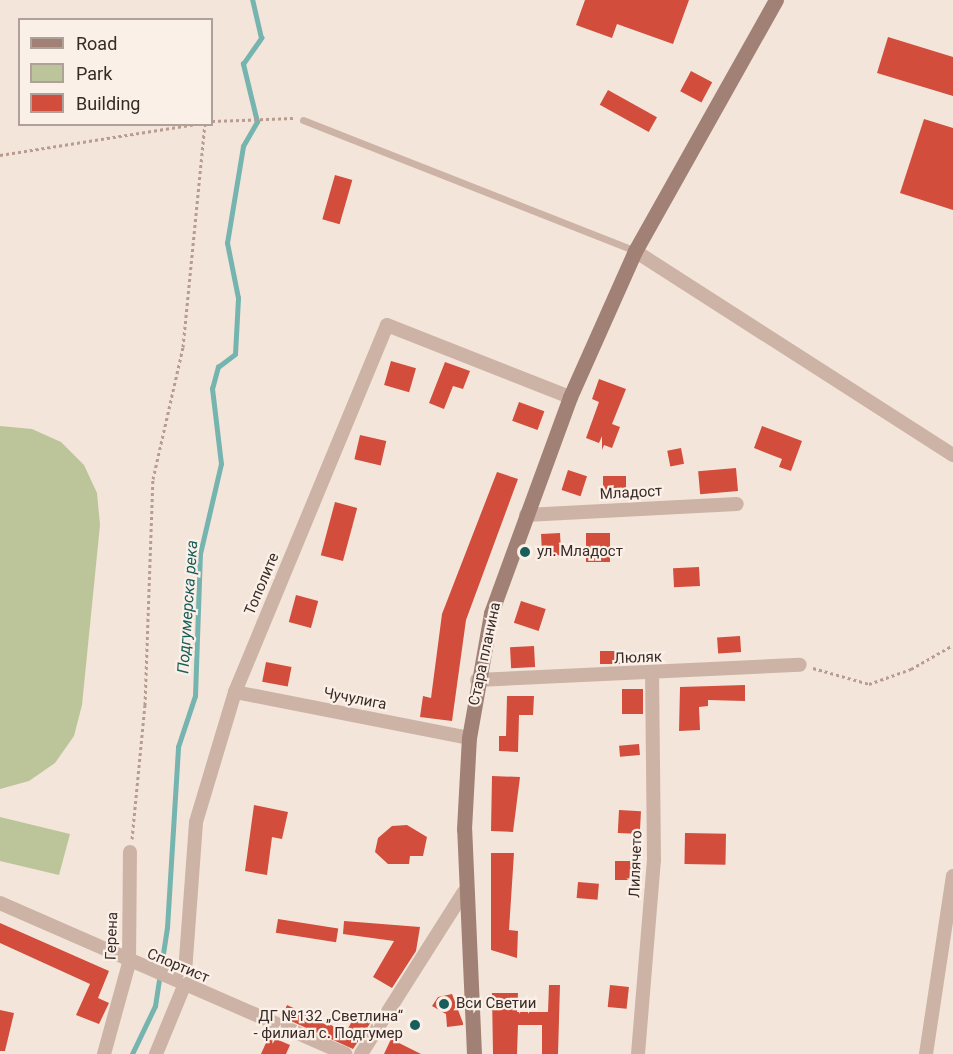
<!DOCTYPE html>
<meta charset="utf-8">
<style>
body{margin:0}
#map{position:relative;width:953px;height:1054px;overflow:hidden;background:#f4e5da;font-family:Roboto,sans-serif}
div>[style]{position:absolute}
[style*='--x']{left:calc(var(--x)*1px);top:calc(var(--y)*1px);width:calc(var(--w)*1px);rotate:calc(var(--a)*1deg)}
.green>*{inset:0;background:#bbc599}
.stream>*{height:4.5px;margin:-2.25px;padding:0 2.25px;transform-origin:2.25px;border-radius:2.25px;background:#76b4af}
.building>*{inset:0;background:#d24d3b;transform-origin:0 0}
.path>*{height:3px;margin-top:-1.5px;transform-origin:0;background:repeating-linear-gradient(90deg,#b99c8f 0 3px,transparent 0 6px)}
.lane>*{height:7px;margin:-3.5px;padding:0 3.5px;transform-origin:3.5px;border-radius:3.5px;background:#cdb3a5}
.street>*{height:14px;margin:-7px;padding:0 7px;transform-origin:7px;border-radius:7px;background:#cdb3a5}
.secondary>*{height:15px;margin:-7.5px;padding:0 7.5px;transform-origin:7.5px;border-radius:7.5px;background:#a18176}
.dots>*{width:16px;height:16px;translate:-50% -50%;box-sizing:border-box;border:3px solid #fbf0e7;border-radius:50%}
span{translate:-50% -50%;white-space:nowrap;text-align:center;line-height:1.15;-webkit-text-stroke:4.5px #fbf0e7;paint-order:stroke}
.street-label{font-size:15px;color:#382a27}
.poi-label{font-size:15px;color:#382a27}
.left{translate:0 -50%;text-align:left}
.right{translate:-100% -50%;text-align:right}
.water-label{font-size:16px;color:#185e5a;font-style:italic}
.legend{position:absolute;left:18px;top:18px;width:195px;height:108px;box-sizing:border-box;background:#fbf0e7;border:2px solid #ada19a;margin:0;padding:8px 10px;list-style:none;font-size:18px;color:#382a27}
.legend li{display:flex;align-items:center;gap:12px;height:30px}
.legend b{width:30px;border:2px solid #ada19a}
</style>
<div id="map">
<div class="green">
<i style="clip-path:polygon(0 426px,32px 429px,61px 442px,84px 465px,97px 493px,100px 525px,82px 705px,74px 736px,55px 763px,29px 781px,0 789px)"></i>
<i style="clip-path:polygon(0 817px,70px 834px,59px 875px,0 861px)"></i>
</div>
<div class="stream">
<i style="--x:132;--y:1054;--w:53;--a:-64.4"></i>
<i style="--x:155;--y:1006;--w:79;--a:-81.3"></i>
<i style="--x:167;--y:928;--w:181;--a:-86.5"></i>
<i style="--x:178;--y:747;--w:54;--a:-71.6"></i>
<i style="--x:195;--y:696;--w:142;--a:-88"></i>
<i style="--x:200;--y:554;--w:92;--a:-76.9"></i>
<i style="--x:221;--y:464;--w:76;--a:-96.8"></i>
<i style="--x:212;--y:389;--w:23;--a:-75"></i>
<i style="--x:218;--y:367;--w:21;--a:-37"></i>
<i style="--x:235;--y:354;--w:56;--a:-86.9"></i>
<i style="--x:238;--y:298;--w:56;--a:-101.3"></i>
<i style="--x:227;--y:243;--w:98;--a:-80.6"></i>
<i style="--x:243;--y:146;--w:28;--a:-60"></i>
<i style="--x:257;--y:122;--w:60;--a:-103.6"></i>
<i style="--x:243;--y:64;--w:32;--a:-55"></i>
<i style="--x:261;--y:38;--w:39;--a:-103"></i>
</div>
<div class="building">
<i style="clip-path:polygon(585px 0,689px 0,673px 44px,617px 24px,612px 38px,576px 25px)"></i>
<i style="clip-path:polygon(888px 37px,953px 57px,953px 96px,877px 73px)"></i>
<i style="left:691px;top:71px;width:24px;height:23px;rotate:28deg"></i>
<i style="left:608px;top:90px;width:56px;height:17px;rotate:29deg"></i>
<i style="clip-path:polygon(924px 119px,953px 128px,953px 210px,900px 193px)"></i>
<i style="left:335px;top:175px;width:18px;height:46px;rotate:16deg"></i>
<i style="left:391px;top:361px;width:26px;height:25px;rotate:16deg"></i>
<i style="clip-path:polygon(445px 362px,470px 371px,463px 389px,453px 386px,444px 409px,429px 403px)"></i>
<i style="clip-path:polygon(599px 379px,626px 389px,612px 424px,620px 427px,612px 448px,604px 445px,602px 450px,602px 436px,599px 443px,586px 438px,599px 402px,592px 399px)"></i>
<i style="left:519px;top:402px;width:27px;height:20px;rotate:20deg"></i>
<i style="clip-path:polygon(762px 426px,802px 441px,791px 471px,779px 467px,782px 459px,754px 448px)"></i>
<i style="left:360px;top:435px;width:27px;height:25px;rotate:13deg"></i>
<i style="left:681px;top:448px;width:16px;height:14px;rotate:79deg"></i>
<i style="left:736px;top:468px;width:23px;height:38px;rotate:85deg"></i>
<i style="left:568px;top:470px;width:20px;height:21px;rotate:18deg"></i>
<i style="clip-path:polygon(497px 472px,518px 479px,466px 620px,452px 721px,420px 717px,423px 696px,431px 698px,442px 614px)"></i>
<i style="left:626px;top:476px;width:20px;height:23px;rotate:90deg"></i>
<i style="left:335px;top:502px;width:23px;height:55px;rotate:15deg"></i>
<i style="left:560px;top:533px;width:22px;height:19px;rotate:87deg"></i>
<i style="left:586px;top:533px;width:24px;height:29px"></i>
<i style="left:699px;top:567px;width:19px;height:26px;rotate:87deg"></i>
<i style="left:296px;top:595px;width:23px;height:28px;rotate:15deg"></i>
<i style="left:521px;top:601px;width:26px;height:23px;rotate:18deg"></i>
<i style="left:740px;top:636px;width:16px;height:23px;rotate:86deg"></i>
<i style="left:534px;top:646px;width:21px;height:24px;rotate:87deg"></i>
<i style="left:621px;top:651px;width:13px;height:21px;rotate:90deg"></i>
<i style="left:266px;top:662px;width:26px;height:20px;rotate:11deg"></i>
<i style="clip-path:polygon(745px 685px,745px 701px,708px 700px,708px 706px,699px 707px,700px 730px,679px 731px,680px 687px)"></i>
<i style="left:622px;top:689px;width:21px;height:25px"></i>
<i style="clip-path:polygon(507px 696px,534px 696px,533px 715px,519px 715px,518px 752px,499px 751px,499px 736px,506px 736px)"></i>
<i style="left:639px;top:744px;width:11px;height:20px;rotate:85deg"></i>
<i style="clip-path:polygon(492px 776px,520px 777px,513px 832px,491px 831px)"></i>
<i style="clip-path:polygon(254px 805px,288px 812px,282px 839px,272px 837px,267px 875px,245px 871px)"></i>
<i style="left:619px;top:810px;width:22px;height:23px;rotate:3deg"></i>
<i style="clip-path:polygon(407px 825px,427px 837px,423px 856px,410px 856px,409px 864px,388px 864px,375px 852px,378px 838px,392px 826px)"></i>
<i style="left:685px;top:833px;width:41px;height:31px;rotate:1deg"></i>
<i style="clip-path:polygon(491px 853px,514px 853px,509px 930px,518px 931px,517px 958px,491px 950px)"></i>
<i style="left:615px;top:861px;width:19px;height:19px"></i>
<i style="left:578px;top:882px;width:21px;height:16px;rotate:5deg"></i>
<i style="left:278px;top:919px;width:61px;height:14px;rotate:9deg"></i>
<i style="clip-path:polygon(344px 921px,420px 927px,416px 951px,392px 988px,373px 977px,394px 941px,343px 934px)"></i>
<i style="clip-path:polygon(0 923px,109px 971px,98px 998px,109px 1003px,99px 1024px,76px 1015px,90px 984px,0 943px)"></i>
<i style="clip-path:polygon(549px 985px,560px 985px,558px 1054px,542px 1054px,542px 1025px,518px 1025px,517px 1054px,493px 1054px,492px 993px,518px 993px,517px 1012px,548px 1012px)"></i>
<i style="left:610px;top:985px;width:19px;height:22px;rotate:6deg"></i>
<i style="clip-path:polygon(452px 994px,463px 1023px,463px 1025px,447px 1027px,446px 1014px,432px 1006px,438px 997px)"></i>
<i style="clip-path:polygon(287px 1005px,346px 1032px,356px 1014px,371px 1022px,353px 1049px,282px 1017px)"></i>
<i style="clip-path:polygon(0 1010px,14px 1013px,5px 1051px,0 1051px)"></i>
<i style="clip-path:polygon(269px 1036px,290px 1045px,286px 1054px,261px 1054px)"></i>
<i style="clip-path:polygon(391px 1039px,421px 1054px,384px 1054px)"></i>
</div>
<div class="path">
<i style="--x:212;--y:121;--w:81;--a:-2.1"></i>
<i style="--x:0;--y:155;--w:197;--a:-9"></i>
<i style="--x:813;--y:668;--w:58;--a:15.9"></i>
<i style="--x:869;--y:684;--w:45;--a:-19.7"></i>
<i style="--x:911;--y:669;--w:48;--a:-29.7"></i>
<i style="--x:132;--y:839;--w:135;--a:-84.5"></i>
<i style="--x:145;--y:705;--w:226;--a:-88"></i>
<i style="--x:153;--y:479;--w:135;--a:-77.2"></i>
<i style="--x:183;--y:347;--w:224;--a:-84.4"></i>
</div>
<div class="lane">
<i style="--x:303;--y:120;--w:357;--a:21.5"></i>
</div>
<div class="street">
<i style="--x:635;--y:251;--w:378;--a:32.7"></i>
<i style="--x:526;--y:515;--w:211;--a:-3"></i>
<i style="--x:477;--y:680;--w:323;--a:-2.7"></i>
<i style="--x:235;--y:692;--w:238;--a:11.1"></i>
<i style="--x:0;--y:903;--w:377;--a:23.6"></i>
<i style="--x:104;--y:1054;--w:94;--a:-74.6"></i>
<i style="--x:129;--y:963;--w:111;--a:-89.5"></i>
<i style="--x:156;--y:1054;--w:74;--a:-67.6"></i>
<i style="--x:184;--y:986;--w:164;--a:-85.8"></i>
<i style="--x:196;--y:822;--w:136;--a:-73.3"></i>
<i style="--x:235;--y:692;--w:397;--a:-67.5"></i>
<i style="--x:387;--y:325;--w:197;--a:21.5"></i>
<i style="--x:361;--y:1054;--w:191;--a:-57.6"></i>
<i style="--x:638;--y:1054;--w:195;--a:-85.3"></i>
<i style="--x:654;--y:860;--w:185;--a:-90.6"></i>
<i style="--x:926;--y:1054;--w:180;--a:-81.4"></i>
</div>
<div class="secondary">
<i style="--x:474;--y:1054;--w:225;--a:-92.5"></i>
<i style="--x:464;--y:829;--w:91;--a:-86.9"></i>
<i style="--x:469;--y:738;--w:127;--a:-80"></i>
<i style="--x:491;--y:613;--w:230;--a:-69.9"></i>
<i style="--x:570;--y:397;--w:160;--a:-66"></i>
<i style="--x:635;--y:251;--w:288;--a:-60.7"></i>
</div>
<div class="dots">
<i style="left:525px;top:552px;background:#185e5a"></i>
<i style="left:444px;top:1004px;background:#185e5a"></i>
<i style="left:415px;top:1025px;background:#185e5a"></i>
</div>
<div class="street-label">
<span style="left:631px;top:493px;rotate:-3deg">Младост</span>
<span style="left:262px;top:584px;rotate:-67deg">Тополите</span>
<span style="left:485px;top:654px;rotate:-78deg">Стара планина</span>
<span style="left:638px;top:658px;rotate:-2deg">Люляк</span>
<span style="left:355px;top:699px;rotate:11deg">Чучулига</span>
<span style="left:636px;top:864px;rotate:-88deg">Лилячето</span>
<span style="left:112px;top:936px;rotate:-88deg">Герена</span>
<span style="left:178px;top:966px;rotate:23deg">Спортист</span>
</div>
<div class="poi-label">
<span class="left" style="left:537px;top:552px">ул. Младост</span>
<span class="left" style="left:456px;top:1004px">Вси Светии</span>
<span class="right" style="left:403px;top:1025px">ДГ №132 „Светлина“<br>- филиал с. Подгумер</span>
</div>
<div class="water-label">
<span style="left:188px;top:607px;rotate:-86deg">Подгумерска река</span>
</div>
<ul class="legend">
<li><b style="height:8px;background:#a18176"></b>Road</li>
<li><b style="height:16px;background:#bbc599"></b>Park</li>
<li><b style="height:16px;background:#d24d3b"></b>Building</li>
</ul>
</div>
